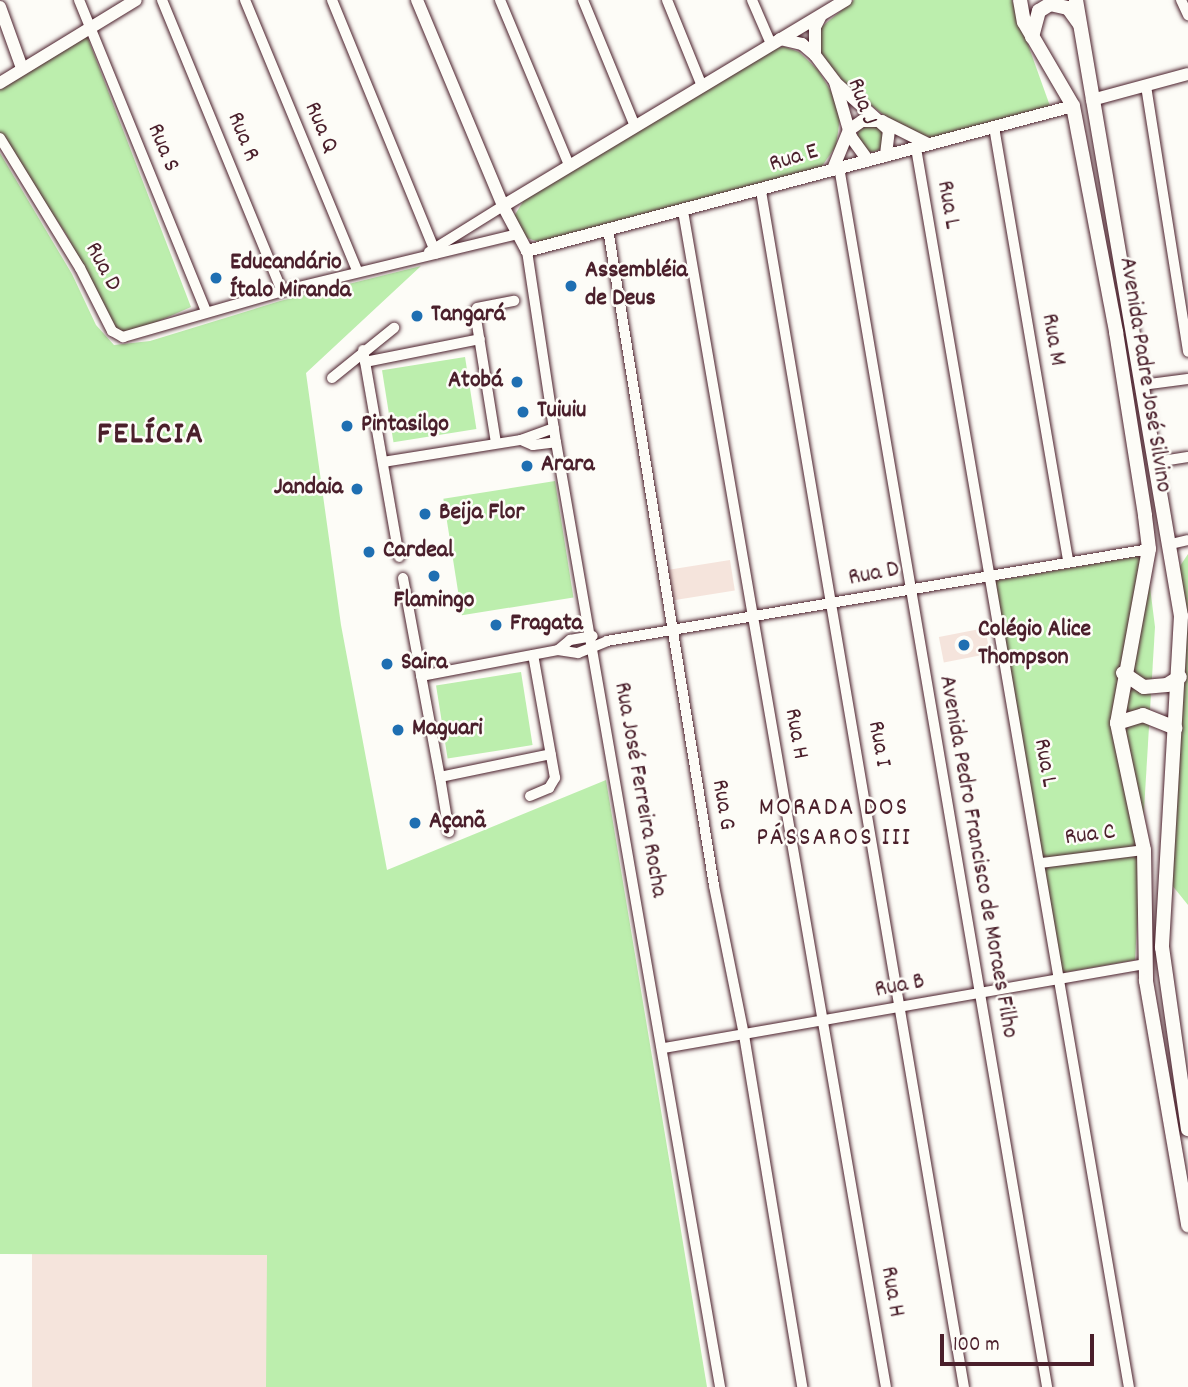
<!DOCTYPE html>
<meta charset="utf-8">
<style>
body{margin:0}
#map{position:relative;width:1188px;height:1387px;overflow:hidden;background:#fdfcf7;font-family:Dekko,sans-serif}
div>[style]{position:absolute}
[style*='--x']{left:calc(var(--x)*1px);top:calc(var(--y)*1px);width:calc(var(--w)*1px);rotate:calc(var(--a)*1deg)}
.built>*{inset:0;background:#f5e4dc;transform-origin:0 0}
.green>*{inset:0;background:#bceead;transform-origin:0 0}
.round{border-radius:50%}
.roads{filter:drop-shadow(0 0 2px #4a1f2b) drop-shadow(0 0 2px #4a1f2b)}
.minor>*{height:10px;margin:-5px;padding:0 5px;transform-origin:5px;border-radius:5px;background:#fdfcf7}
.tertiary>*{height:12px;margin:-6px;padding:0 6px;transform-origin:6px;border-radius:6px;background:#fdfcf7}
.secondary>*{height:14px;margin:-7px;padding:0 7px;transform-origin:7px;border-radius:7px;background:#fdfcf7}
.dots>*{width:19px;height:19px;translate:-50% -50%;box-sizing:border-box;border:4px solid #fdfcf7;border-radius:50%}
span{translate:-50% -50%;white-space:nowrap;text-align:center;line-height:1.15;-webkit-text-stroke:5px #fdfcf7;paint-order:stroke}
.street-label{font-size:24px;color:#4a1f2b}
.poi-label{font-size:24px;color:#4a1f2b;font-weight:700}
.left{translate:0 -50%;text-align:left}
.right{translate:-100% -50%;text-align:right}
.neighbourhood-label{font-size:26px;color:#4a1f2b;letter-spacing:2px}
.district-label{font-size:32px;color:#4a1f2b;font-weight:700;letter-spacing:2px}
.scale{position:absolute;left:940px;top:1334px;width:154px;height:32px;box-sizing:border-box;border:4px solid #4a1f2b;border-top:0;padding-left:9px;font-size:21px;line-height:24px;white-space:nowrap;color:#4a1f2b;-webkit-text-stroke:5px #fdfcf7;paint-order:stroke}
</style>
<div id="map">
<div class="built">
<i style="left:730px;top:560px;width:31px;height:62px;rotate:81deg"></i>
<i style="left:985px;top:628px;width:26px;height:47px;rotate:79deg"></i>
<i style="left:32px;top:1254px;width:235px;height:133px"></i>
</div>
<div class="green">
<i style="clip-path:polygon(854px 0,1012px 0,1050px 106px,931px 138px,901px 128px,850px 89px,819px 53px,819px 29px)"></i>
<i style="clip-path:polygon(87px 36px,191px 307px,127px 335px,117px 330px,66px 234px,0 135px,0 90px)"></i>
<i style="clip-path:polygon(785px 47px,799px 52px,818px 70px,833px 95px,840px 118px,836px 146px,820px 169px,539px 242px,524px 237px,513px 218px,524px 200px,772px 48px)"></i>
<i class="round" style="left:857px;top:124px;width:28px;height:28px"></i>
<i style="clip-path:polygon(0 153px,72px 274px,96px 325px,114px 345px,150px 341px,280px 301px,421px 266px,306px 373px,341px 625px,387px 870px,606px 780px,707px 1387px,266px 1387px,267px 1255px,0 1254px)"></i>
<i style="left:465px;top:357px;width:73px;height:84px;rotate:81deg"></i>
<i style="left:555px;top:481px;width:118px;height:113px;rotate:81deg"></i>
<i style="clip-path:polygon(1188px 554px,1188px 905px,1167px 879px,1178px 569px)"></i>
<i style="clip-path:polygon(1146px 555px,1155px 627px,1135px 960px,1061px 973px,995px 581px)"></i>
<i style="left:521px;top:672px;width:74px;height:86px;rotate:81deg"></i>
</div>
<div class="roads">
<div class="minor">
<i style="--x:79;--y:0;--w:336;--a:67.8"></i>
<i style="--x:162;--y:0;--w:315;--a:67.6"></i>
<i style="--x:245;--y:0;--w:293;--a:67.5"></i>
<i style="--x:332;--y:0;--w:274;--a:67.7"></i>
<i style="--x:500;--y:0;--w:179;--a:67.3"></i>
<i style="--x:583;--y:0;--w:136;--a:67.6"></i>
<i style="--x:667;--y:0;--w:93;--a:67.9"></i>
<i style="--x:752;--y:0;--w:48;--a:66.6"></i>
<i style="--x:1181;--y:0;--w:17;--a:65"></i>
<i style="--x:1146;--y:86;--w:269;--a:81"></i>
<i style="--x:994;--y:127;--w:440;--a:80.3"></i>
<i style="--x:0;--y:138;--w:153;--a:58.4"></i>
<i style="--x:80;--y:268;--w:71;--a:63.1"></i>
<i style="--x:112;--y:331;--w:13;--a:29"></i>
<i style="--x:123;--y:337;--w:166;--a:-16.1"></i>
<i style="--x:282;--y:291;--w:242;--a:-13.6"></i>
<i style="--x:916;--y:148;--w:1257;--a:80.25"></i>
<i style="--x:839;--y:167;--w:1238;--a:80.32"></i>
<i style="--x:761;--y:191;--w:1213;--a:80.37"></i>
<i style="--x:683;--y:211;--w:1193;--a:80.21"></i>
<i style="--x:608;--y:229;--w:665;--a:80.83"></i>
<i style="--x:714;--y:886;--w:152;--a:78.6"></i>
<i style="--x:744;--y:1035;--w:357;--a:80.6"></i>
<i style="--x:527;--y:251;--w:193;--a:81.4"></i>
<i style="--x:556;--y:442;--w:959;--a:80.15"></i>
<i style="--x:429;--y:252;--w:87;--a:-31.9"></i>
<i style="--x:363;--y:350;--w:210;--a:80.1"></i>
<i style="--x:365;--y:362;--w:117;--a:-11.3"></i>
<i style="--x:332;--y:378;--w:80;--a:-38.9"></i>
<i style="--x:1142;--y:385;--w:46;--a:-7.4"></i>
<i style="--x:521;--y:440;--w:13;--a:23"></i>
<i style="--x:533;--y:445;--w:23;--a:-7"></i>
<i style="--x:496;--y:443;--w:133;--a:-99.1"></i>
<i style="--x:475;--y:312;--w:4;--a:-63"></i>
<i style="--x:477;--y:308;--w:38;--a:-11"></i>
<i style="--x:383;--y:462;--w:140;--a:-9.1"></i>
<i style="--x:521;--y:440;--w:35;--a:-20"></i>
<i style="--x:1156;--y:462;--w:32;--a:-9"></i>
<i style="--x:1171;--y:544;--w:17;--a:-13"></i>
<i style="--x:403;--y:578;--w:202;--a:79.5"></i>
<i style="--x:558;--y:650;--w:16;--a:-40"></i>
<i style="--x:570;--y:640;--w:23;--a:-10"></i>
<i style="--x:421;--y:676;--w:139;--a:-10.7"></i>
<i style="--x:558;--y:650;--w:20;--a:9"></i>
<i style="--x:578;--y:653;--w:31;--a:-22"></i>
<i style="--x:607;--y:641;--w:550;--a:-9.63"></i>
<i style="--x:530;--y:796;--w:21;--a:-23"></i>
<i style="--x:549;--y:788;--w:12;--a:-59"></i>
<i style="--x:555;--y:778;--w:125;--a:-100.1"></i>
<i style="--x:449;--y:832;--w:56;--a:-99.3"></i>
<i style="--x:440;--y:777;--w:113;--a:-11.7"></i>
<i style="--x:1041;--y:863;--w:104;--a:-7.2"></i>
<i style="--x:664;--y:1048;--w:487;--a:-9.9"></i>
</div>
<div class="tertiary">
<i style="--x:417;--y:0;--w:223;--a:67.3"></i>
<i style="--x:503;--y:206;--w:51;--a:61.9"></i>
<i style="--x:527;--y:251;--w:565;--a:-14.87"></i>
<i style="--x:0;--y:7;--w:65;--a:70.2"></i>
<i style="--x:780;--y:39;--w:23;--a:13"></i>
<i style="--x:802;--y:44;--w:17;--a:40"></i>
<i style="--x:815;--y:55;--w:34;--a:53"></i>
<i style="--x:835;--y:82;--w:57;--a:73.8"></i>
<i style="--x:851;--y:137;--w:29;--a:54"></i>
<i style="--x:815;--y:55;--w:28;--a:-90"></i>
<i style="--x:815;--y:27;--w:11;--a:-63"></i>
<i style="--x:0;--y:83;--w:159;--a:-31.4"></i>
<i style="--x:837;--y:84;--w:69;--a:41.5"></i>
<i style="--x:889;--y:130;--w:26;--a:97"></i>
<i style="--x:1092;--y:100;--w:99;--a:-15.2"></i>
<i style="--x:833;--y:169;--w:42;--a:-67.7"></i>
<i style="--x:849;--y:130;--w:16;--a:-35"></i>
<i style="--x:862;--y:121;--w:20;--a:0"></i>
<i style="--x:882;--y:121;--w:51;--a:26.6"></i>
<i style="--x:503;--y:206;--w:400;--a:-31"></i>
</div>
<div class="secondary">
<i style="--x:1020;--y:0;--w:22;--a:80"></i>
<i style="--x:1024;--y:22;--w:97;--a:59.7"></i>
<i style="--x:1073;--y:106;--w:230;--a:79.2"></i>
<i style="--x:1116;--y:332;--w:186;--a:81"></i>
<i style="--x:1145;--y:516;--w:33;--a:83"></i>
<i style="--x:1149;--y:549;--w:177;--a:100.4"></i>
<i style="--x:1117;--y:723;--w:130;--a:78"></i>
<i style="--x:1144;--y:850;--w:131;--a:89.1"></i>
<i style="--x:1146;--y:981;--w:248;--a:80.2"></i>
<i style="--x:1076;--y:0;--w:625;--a:80.33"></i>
<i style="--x:1181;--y:616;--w:332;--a:93.3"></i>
<i style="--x:1162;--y:947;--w:184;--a:81.9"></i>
<i style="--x:1032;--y:37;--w:27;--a:-75"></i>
<i style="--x:1039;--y:11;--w:13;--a:-32"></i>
<i style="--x:1050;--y:4;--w:18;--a:13"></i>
<i style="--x:1068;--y:8;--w:19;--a:54"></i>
<i style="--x:1123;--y:673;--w:25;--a:34"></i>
<i style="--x:1144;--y:687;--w:23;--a:-5"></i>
<i style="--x:1167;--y:685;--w:15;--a:-32"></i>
<i style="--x:1117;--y:723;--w:27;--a:-17"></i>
<i style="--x:1143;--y:715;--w:35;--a:22"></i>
</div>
</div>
<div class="dots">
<i style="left:216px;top:278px;background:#1f6fb2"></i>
<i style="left:571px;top:286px;background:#1f6fb2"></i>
<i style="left:417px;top:316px;background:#1f6fb2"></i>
<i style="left:517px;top:382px;background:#1f6fb2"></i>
<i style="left:523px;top:412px;background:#1f6fb2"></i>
<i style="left:347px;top:426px;background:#1f6fb2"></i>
<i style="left:527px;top:466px;background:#1f6fb2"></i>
<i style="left:357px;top:489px;background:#1f6fb2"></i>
<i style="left:425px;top:514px;background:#1f6fb2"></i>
<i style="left:369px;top:552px;background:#1f6fb2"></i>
<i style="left:434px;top:576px;background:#1f6fb2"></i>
<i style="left:496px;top:625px;background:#1f6fb2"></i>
<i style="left:964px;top:645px;background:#1f6fb2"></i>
<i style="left:387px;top:664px;background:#1f6fb2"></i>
<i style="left:398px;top:730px;background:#1f6fb2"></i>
<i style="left:415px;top:823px;background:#1f6fb2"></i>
</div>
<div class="street-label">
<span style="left:861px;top:102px;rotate:70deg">Rua J</span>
<span style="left:320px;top:128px;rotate:67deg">Rua Q</span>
<span style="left:242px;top:137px;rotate:68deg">Rua R</span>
<span style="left:162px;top:148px;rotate:68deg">Rua S</span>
<span style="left:794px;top:159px;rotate:-17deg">Rua E</span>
<span style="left:947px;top:205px;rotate:80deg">Rua L</span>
<span style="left:102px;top:267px;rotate:62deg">Rua D</span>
<span style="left:1052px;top:340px;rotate:80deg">Rua M</span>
<span style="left:1144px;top:375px;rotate:81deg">Avenida Padre José Silvino</span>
<span style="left:874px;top:575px;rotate:-11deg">Rua D</span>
<span style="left:795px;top:734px;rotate:80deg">Rua H</span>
<span style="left:878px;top:744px;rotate:80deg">Rua I</span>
<span style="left:1044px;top:763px;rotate:80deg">Rua L</span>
<span style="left:639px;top:790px;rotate:80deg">Rua José Ferreira Rocha</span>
<span style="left:722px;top:805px;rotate:81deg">Rua G</span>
<span style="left:1090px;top:836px;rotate:-7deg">Rua C</span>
<span style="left:977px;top:857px;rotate:80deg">Avenida Pedro Francisco de Moraes Filho</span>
<span style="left:900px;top:987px;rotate:-11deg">Rua B</span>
<span style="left:891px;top:1292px;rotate:80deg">Rua H</span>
</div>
<div class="poi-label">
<span class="left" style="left:230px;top:278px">Educandário<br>Ítalo Miranda</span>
<span class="left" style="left:585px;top:286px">Assembléia<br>de Deus</span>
<span class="left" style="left:431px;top:316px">Tangará</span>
<span class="right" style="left:503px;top:382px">Atobá</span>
<span class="left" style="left:537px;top:412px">Tuiuiu</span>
<span class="left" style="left:361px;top:426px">Pintasilgo</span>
<span class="left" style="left:541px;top:466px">Arara</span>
<span class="right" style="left:343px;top:489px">Jandaia</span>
<span class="left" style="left:439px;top:514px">Beija Flor</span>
<span class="left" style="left:383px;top:552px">Cardeal</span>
<span style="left:434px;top:602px">Flamingo</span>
<span class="left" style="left:510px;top:625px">Fragata</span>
<span class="left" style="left:978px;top:645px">Colégio Alice<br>Thompson</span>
<span class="left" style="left:401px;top:664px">Saira</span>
<span class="left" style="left:412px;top:730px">Maguari</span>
<span class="left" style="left:429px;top:823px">Açanã</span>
</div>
<div class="neighbourhood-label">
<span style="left:834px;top:824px">MORADA DOS<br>PÁSSAROS III</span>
</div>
<div class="district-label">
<span style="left:151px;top:436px">FELÍCIA</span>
</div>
<div class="scale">100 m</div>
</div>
